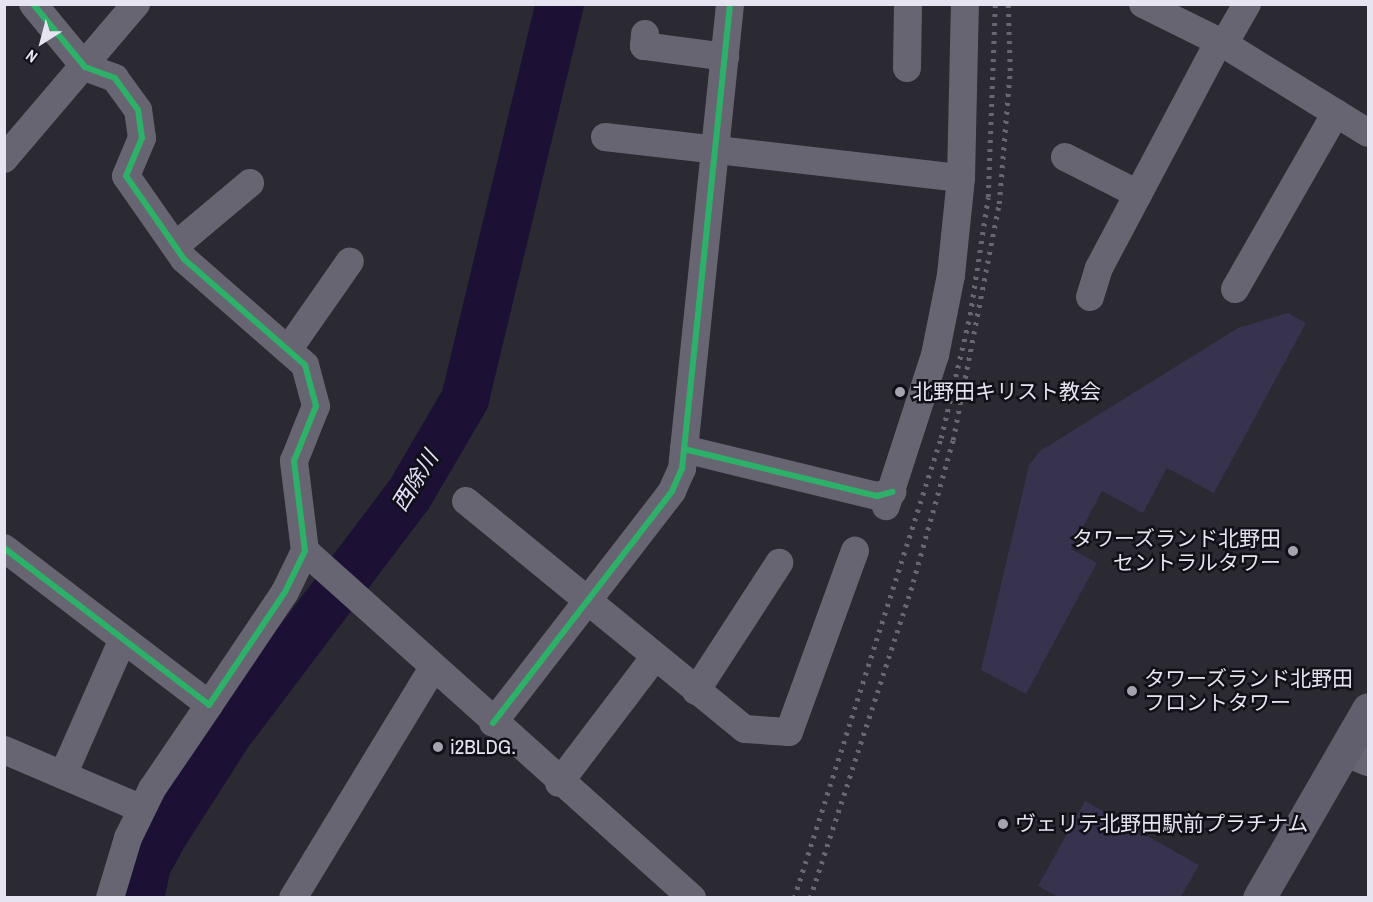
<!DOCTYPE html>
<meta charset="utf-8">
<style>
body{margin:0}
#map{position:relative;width:1373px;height:902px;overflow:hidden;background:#2b2932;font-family:"Archivo Narrow","Noto Sans JP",sans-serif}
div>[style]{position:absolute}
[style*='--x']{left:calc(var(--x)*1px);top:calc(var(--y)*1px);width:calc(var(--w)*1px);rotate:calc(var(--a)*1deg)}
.green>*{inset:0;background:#37324e}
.stream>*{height:8px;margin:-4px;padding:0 4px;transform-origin:4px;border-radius:4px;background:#1c1035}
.river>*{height:48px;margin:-24px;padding:0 24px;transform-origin:24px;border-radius:24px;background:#1c1035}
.street>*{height:28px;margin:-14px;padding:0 14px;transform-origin:14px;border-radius:14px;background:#686573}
.secondary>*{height:33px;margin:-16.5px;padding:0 16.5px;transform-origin:16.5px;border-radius:16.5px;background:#615f6d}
.rail>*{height:4.5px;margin-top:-2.25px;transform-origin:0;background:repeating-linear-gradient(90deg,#686670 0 3px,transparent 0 9px)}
.cycleway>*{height:6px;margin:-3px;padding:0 3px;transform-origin:3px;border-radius:3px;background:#2db169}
.dots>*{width:16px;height:16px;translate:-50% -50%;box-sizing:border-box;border:3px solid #111017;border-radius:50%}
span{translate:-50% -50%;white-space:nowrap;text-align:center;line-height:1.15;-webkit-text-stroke:5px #111017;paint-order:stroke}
.poi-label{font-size:21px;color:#e6e4f0}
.left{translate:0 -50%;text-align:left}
.right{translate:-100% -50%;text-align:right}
.water-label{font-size:22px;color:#e4dffd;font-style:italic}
.frame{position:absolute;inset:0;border:6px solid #e6e4f0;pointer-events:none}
.north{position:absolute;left:12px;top:12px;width:60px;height:60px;-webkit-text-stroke:4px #111017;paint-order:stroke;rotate:216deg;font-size:16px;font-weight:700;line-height:24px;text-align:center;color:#e6e4f0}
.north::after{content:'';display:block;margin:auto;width:21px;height:27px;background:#e6e4f0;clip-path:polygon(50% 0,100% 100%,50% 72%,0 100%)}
</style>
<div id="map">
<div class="green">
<i style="clip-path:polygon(1288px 313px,1306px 323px,1214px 493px,1167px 468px,1143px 513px,1102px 491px,1071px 549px,1097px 563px,1026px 694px,981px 670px,1029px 465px,1040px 451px,1238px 328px)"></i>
<i style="clip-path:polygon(1085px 801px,1199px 865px,1181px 897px,1058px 897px,1038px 886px)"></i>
</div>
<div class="stream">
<i style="--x:205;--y:717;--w:29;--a:36"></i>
</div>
<div class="river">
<i style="--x:140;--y:898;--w:34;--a:-78"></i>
<i style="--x:147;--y:865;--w:39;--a:-61"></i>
<i style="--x:166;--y:831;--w:115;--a:-57.4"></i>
<i style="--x:228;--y:734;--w:300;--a:-52.9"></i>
<i style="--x:409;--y:495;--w:111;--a:-59.7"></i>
<i style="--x:465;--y:399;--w:406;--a:-76.5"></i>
</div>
<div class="street">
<i style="--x:1143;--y:4;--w:90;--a:26.3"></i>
<i style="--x:1224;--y:44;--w:169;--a:31.7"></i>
<i style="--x:645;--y:34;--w:12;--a:95"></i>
<i style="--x:644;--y:46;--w:82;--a:7.7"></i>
<i style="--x:1224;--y:44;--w:46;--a:-60.1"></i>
<i style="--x:907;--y:68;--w:64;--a:-89.1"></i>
<i style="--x:605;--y:137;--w:358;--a:6.6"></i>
<i style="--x:961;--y:178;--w:98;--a:95.9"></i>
<i style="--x:951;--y:275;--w:82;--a:101.3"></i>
<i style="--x:935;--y:355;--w:159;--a:108"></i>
<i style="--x:1065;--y:157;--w:82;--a:26.9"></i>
<i style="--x:4;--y:159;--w:204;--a:-49.6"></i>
<i style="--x:961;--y:178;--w:174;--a:-88.7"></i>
<i style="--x:175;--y:246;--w:98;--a:-40"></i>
<i style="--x:1235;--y:289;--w:203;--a:-60.2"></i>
<i style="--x:1090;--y:297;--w:30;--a:-73"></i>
<i style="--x:1099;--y:268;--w:257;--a:-62.1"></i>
<i style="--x:288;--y:350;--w:108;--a:-55.1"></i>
<i style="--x:684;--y:449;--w:199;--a:13.7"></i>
<i style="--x:877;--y:496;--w:16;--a:-15"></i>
<i style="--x:466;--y:501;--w:360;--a:39.3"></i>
<i style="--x:745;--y:729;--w:44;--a:3.9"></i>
<i style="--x:789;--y:732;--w:193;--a:-70"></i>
<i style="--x:4;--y:548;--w:258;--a:37.4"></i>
<i style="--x:209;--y:705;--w:136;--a:-56.1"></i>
<i style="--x:285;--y:592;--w:46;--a:-64"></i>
<i style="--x:305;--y:551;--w:91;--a:-97"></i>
<i style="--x:294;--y:461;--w:59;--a:-68.2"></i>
<i style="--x:316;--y:406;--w:42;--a:-105"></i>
<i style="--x:305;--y:365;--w:161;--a:-138.8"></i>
<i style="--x:184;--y:259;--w:101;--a:-124.9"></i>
<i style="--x:126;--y:176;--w:41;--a:-67.2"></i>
<i style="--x:142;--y:138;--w:28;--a:-98"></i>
<i style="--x:138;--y:110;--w:39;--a:-126"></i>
<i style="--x:115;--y:78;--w:32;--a:-160"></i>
<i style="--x:85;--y:67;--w:82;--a:-129.5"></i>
<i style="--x:305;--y:551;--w:520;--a:41.88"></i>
<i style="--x:696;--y:691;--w:153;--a:-57"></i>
<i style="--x:493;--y:723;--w:293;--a:-52.3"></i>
<i style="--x:672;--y:491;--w:24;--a:-66"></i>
<i style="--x:682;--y:469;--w:467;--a:-84.1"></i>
<i style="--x:4;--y:750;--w:150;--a:23.1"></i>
<i style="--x:1344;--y:752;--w:26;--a:23"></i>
<i style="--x:63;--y:775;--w:146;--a:-66.2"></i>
<i style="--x:559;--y:783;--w:157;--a:-52.8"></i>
<i style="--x:110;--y:898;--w:63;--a:-73.3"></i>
<i style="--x:128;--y:838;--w:55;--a:-63.9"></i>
<i style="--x:152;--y:789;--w:102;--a:-55.8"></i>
<i style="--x:293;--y:898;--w:268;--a:-58.7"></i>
</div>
<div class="secondary">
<i style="--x:1259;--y:898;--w:218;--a:-60"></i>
</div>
<div class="rail">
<i style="--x:794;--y:898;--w:483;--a:-72.3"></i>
<i style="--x:941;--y:438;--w:126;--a:-76.7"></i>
<i style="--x:970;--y:315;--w:119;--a:-81.3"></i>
<i style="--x:988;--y:197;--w:193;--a:-87.9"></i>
<i style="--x:810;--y:898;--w:332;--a:-71.9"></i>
<i style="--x:913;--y:582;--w:148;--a:-74.3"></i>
<i style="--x:953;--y:440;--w:240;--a:-79"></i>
<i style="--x:999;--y:204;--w:133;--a:-85.3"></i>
<i style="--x:1010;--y:71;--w:67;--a:-91.7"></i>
</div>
<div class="cycleway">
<i style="--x:684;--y:449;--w:199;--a:13.7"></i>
<i style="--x:877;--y:496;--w:16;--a:-15"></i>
<i style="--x:4;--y:548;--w:258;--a:37.4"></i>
<i style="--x:209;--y:705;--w:136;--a:-56.1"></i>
<i style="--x:285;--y:592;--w:46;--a:-64"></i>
<i style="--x:305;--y:551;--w:91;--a:-97"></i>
<i style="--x:294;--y:461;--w:59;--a:-68.2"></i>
<i style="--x:316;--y:406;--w:42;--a:-105"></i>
<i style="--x:305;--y:365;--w:161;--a:-138.8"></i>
<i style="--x:184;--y:259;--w:101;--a:-124.9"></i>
<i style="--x:126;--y:176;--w:41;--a:-67.2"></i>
<i style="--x:142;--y:138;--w:28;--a:-98"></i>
<i style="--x:138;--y:110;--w:39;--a:-126"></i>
<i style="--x:115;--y:78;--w:32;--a:-160"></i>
<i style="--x:85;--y:67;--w:82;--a:-129.5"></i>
<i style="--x:493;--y:723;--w:293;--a:-52.3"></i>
<i style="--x:672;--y:491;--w:24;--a:-66"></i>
<i style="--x:682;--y:469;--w:467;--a:-84.1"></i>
</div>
<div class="dots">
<i style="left:900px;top:392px;background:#a5a3ae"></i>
<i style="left:1293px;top:551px;background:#a5a3ae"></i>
<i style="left:1132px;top:691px;background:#a5a3ae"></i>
<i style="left:438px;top:747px;background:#a5a3ae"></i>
<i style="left:1003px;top:824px;background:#a5a3ae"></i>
</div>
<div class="poi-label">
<span class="left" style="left:912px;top:392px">北野田キリスト教会</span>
<span class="right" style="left:1281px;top:551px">タワーズランド北野田<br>セントラルタワー</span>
<span class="left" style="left:1144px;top:691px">タワーズランド北野田<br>フロントタワー</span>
<span class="left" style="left:450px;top:747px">i2BLDG.</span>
<span class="left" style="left:1015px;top:824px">ヴェリテ北野田駅前プラチナム</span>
</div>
<div class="water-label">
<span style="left:415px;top:481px;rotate:-58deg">西除川</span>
</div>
<div class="frame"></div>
<div class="north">N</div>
</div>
